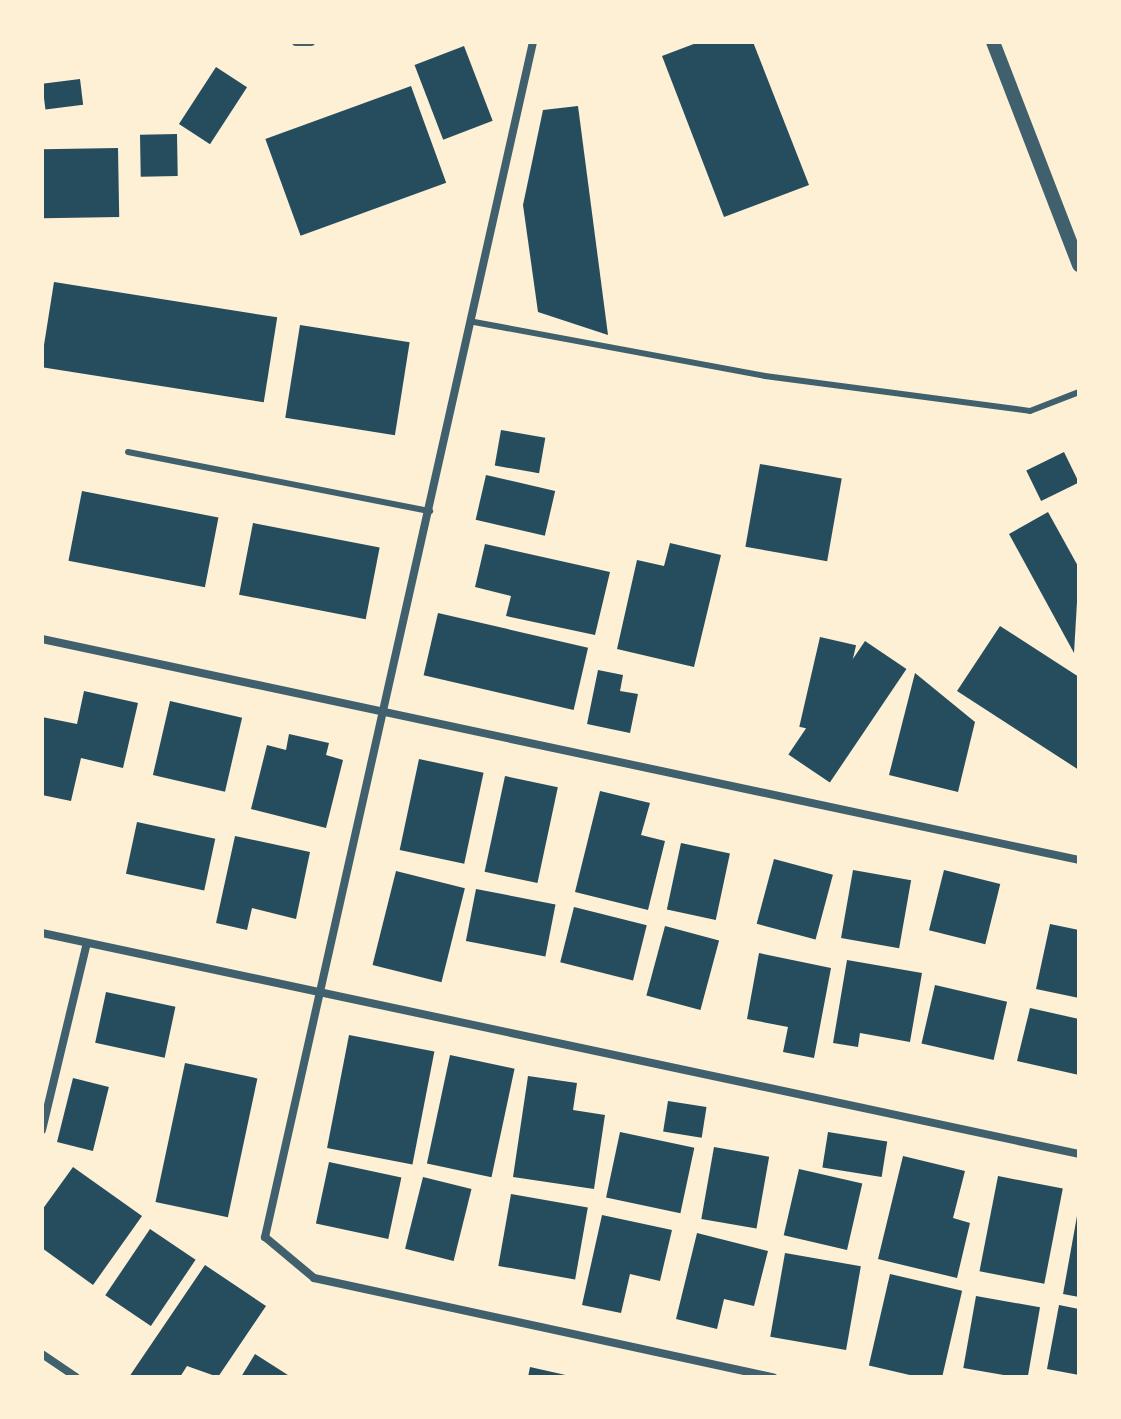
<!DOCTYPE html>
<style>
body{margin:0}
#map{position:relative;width:1121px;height:1419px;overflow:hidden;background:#fdf0d5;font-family:"Fira Sans",sans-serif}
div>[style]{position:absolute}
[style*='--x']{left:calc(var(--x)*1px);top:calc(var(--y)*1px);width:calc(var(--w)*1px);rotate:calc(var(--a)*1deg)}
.building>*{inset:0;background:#264d5e;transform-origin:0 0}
.service>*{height:6px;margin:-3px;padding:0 3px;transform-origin:3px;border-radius:3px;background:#3f606c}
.minor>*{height:8px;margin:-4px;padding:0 4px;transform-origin:4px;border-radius:4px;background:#3f606c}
.tertiary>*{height:14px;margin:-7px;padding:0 7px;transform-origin:7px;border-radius:7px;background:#3f606c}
span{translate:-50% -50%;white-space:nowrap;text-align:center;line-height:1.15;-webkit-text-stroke:6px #fdf0d5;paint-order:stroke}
.frame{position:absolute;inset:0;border:44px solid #fdf0d5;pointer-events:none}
</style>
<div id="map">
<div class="building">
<i style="clip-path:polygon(699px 42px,753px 42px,809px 185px,724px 217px,662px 56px)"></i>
<i style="left:464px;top:46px;width:80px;height:53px;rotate:69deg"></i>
<i style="left:216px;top:67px;width:37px;height:68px;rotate:33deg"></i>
<i style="left:80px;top:79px;width:26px;height:38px;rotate:83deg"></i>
<i style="left:411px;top:86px;width:103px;height:155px;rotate:70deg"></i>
<i style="clip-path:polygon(578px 106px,608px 335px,538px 312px,523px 205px,543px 110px)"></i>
<i style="left:177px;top:134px;width:42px;height:37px;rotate:89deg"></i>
<i style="left:118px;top:148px;width:69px;height:76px;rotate:89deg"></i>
<i style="left:54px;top:282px;width:226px;height:86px;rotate:9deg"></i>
<i style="left:300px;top:325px;width:111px;height:94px;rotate:9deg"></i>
<i style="left:501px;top:430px;width:45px;height:36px;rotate:10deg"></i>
<i style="left:1064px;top:452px;width:34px;height:42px;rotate:64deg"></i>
<i style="left:760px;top:464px;width:83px;height:84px;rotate:10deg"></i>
<i style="left:486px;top:475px;width:71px;height:46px;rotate:13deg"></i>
<i style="left:82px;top:491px;width:139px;height:71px;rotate:11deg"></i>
<i style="clip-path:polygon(1048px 512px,1079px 568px,1074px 653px,1009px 534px)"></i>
<i style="left:253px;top:523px;width:129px;height:73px;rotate:11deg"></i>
<i style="clip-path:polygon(670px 543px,721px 555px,694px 667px,617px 649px,637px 560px,664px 566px)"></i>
<i style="clip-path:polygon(485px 544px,610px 572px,595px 635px,506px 616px,511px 596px,475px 587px)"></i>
<i style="left:438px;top:613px;width:154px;height:64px;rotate:13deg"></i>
<i style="clip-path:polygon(1000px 626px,1079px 677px,1079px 770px,957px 691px)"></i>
<i style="left:820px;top:637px;width:37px;height:92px;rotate:13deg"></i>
<i style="left:865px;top:641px;width:50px;height:137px;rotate:34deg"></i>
<i style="clip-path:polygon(598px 670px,623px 675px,620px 691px,638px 694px,630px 733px,587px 724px)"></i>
<i style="clip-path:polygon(915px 673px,975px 722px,958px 792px,889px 775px)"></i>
<i style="clip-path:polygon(84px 691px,138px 703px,123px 768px,81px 758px,71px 801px,42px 795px,42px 717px,77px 724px)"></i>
<i style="left:170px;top:701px;width:74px;height:76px;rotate:13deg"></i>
<i style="clip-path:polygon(289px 734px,329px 743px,326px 755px,343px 760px,326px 828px,251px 809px,267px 745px,286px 750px)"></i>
<i style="left:419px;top:759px;width:66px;height:93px;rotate:12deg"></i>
<i style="left:505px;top:776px;width:54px;height:98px;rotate:12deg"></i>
<i style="clip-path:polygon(600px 791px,650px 803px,641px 835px,665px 841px,648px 910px,575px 892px)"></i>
<i style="left:137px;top:822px;width:80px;height:53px;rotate:12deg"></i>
<i style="clip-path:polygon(235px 836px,310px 852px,296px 919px,252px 908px,247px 930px,216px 923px)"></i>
<i style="left:681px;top:843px;width:50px;height:68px;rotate:12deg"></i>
<i style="left:774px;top:859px;width:61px;height:67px;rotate:15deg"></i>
<i style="left:853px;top:870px;width:59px;height:69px;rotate:10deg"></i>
<i style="left:944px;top:870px;width:58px;height:62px;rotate:14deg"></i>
<i style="left:396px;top:871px;width:71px;height:97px;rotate:14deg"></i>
<i style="left:476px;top:889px;width:81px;height:53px;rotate:11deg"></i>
<i style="left:574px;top:907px;width:75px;height:57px;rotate:14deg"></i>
<i style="clip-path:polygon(1050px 924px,1079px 930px,1079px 998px,1036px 989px)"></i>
<i style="left:665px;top:926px;width:56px;height:72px;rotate:15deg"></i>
<i style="clip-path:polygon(759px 953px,831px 968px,814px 1058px,783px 1052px,788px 1027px,747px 1019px)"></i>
<i style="clip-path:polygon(847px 960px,922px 973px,910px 1042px,860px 1033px,858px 1047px,833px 1043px)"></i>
<i style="left:935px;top:985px;width:74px;height:60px;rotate:13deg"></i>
<i style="left:106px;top:992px;width:71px;height:52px;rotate:12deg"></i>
<i style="clip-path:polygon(1030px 1008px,1079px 1019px,1079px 1075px,1017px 1061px)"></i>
<i style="left:349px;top:1035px;width:87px;height:115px;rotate:11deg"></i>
<i style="left:450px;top:1055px;width:66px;height:111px;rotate:12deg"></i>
<i style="left:185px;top:1063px;width:74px;height:142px;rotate:12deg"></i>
<i style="clip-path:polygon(528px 1076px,577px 1083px,573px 1110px,605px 1115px,594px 1189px,513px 1177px)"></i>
<i style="left:73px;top:1078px;width:37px;height:66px;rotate:14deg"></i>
<i style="left:668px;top:1101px;width:39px;height:31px;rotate:9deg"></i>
<i style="left:620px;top:1132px;width:76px;height:67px;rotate:12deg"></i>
<i style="left:828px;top:1132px;width:60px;height:36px;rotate:9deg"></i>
<i style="left:714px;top:1147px;width:56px;height:73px;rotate:10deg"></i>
<i style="clip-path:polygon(903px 1156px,965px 1171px,953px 1218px,970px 1223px,957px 1278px,878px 1259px)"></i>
<i style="left:329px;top:1162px;width:74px;height:63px;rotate:12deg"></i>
<i style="clip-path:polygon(73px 1167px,142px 1216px,93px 1285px,42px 1248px,42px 1210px)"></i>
<i style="left:799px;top:1169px;width:65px;height:68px;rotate:13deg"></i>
<i style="left:998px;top:1176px;width:66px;height:97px;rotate:11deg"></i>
<i style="left:423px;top:1177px;width:50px;height:74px;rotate:14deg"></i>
<i style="left:511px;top:1194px;width:78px;height:73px;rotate:10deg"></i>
<i style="clip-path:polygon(602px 1215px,672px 1230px,660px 1281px,630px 1274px,621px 1313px,582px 1305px)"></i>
<i style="clip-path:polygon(1077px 1216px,1079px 1216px,1079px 1297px,1063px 1294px)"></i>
<i style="left:150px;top:1229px;width:55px;height:80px;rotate:34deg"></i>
<i style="clip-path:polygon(697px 1233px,768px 1251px,754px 1306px,724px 1299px,717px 1329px,676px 1319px)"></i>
<i style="left:785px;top:1253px;width:77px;height:85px;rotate:10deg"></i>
<i style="clip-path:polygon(205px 1265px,266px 1306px,218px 1377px,187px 1366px,180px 1377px,129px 1377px)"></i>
<i style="left:890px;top:1274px;width:74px;height:94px;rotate:13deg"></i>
<i style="left:976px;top:1296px;width:65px;height:73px;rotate:10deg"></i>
<i style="clip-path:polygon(1059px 1305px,1079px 1309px,1079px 1375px,1047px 1369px)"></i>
<i style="clip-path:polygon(255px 1354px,291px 1377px,241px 1377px)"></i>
<i style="clip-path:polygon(530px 1367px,570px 1376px,570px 1377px,528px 1377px)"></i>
</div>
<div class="service">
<i style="--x:474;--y:322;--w:296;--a:10.5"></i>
<i style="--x:765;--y:376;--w:267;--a:7.5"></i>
<i style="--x:1030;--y:411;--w:53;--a:-21.2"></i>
<i style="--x:128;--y:452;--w:308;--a:11.1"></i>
</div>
<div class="minor">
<i style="--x:296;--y:42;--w:15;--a:0"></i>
<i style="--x:533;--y:42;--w:1225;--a:102.64"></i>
<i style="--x:265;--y:1237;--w:64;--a:39.9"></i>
<i style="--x:314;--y:1278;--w:470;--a:12.2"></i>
<i style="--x:42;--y:639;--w:1060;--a:12.03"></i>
<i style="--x:42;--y:933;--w:1060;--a:12.03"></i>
<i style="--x:42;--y:1130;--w:192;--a:-76.5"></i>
<i style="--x:42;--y:1354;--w:41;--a:34.1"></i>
</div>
<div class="tertiary">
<i style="--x:993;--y:42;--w:239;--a:68.9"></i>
</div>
<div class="frame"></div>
</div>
